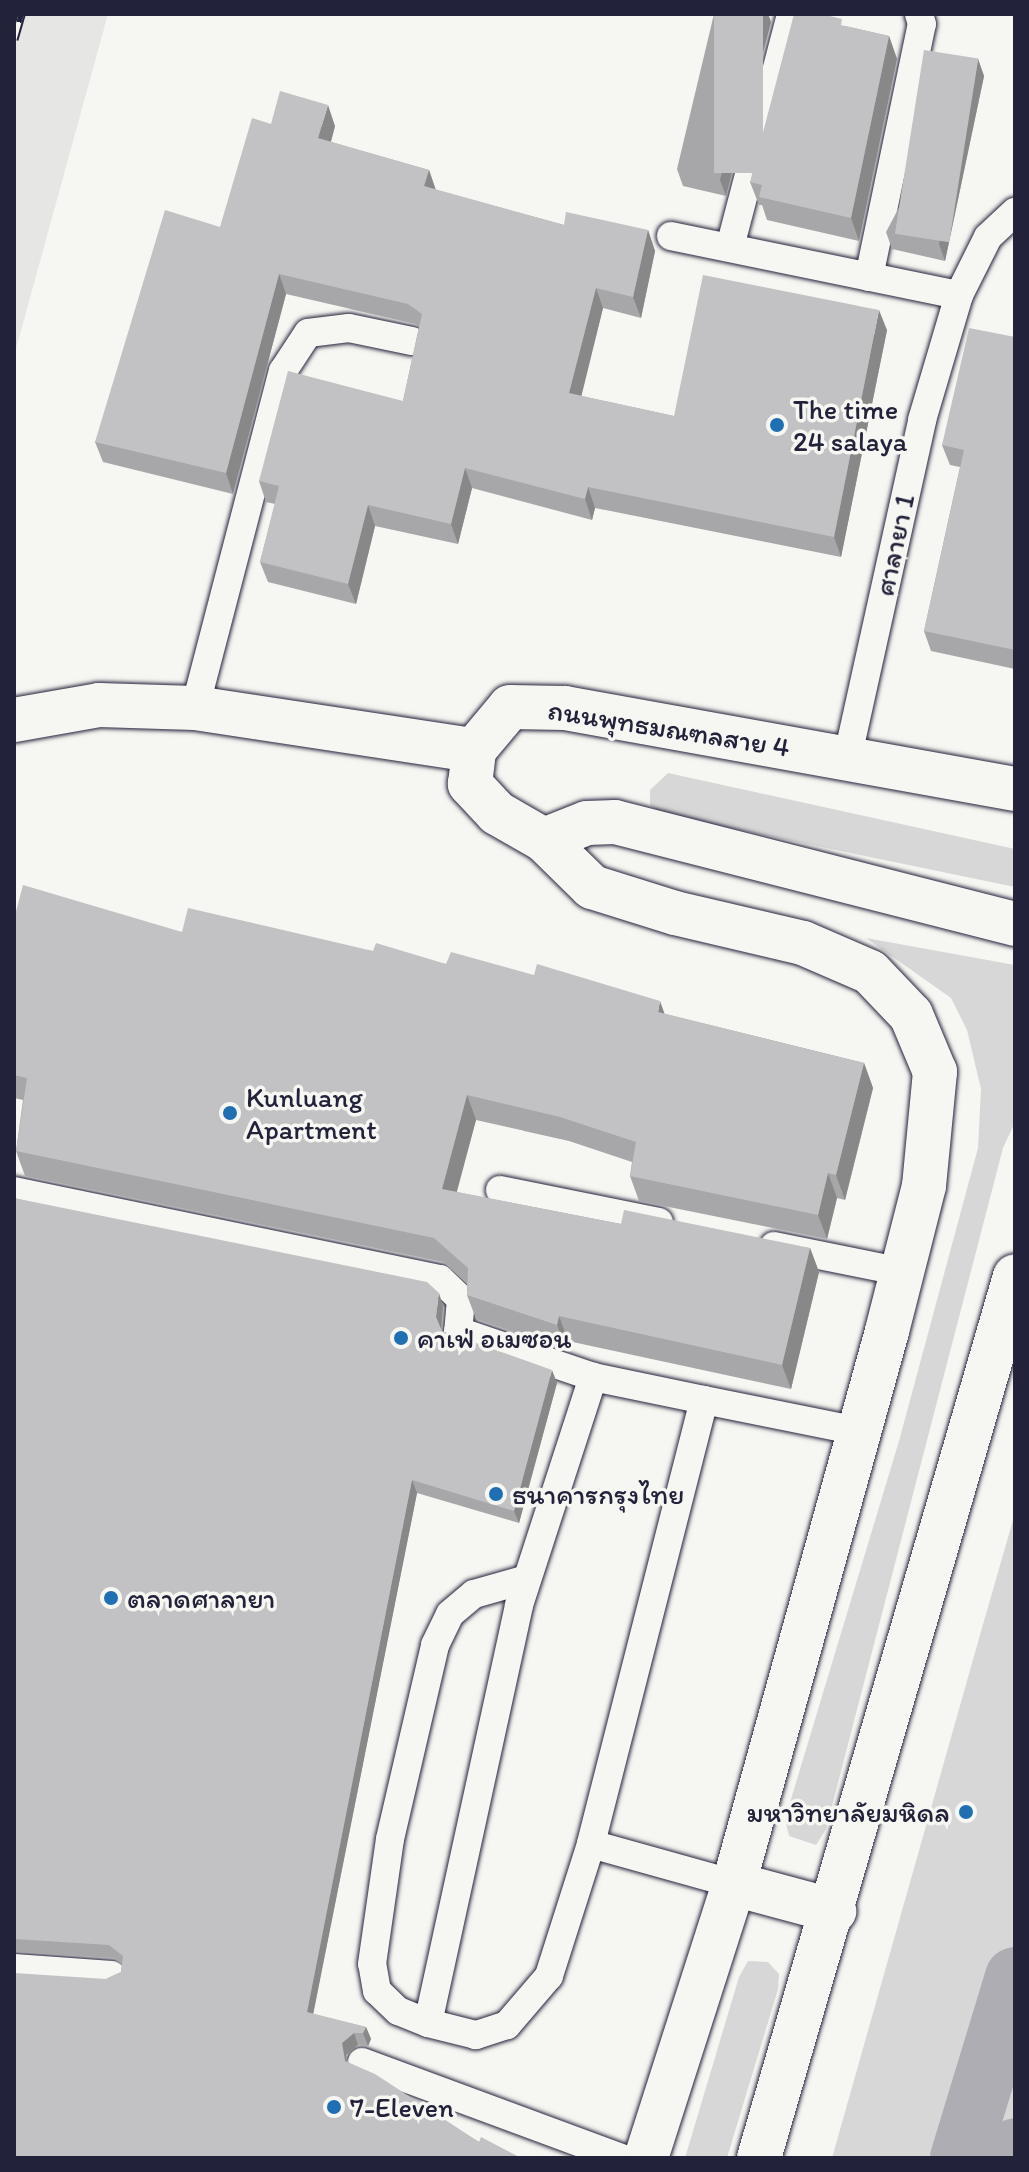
<!DOCTYPE html>
<meta charset="utf-8">
<style>
body{margin:0}
#map{position:relative;width:1029px;height:2172px;overflow:hidden;background:#f6f6f2;font-family:Itim,"Playpen Sans Thai",sans-serif}
div>[style]{position:absolute}
[style*='--x']{left:calc(var(--x)*1px);top:calc(var(--y)*1px);width:calc(var(--w)*1px);rotate:calc(var(--a)*1deg)}
.built>*{inset:0;background:#e6e6e4}
.green>*{inset:0;background:#d7d7d7}
.canal>*{height:60px;margin:-30px;padding:0 30px;transform-origin:30px;border-radius:30px;background:#adadb3}
.roads{filter:drop-shadow(0 0 2px #22223b) drop-shadow(0 0 2px #22223b)}
.lane>*{height:28px;margin:-14px;padding:0 14px;transform-origin:14px;border-radius:14px;background:#f6f6f2}
.street>*{height:44px;margin:-22px;padding:0 22px;transform-origin:22px;border-radius:22px;background:#f6f6f2}
.secondary>*{height:44px;margin:-22px;padding:0 22px;transform-origin:22px;border-radius:22px;background:#f6f6f2}
.rail>*{height:9px;margin-top:-4.5px;transform-origin:0;background:repeating-linear-gradient(90deg,#f6f6f2 0 18px,#22223b 0 36px);box-sizing:border-box;border-block:2px solid #22223b}
.wall>*{inset:0;background:#a7a7a9}
.shaded-wall>*{inset:0;background:#888889}
.building>*{inset:0;background:#c2c2c4;transform-origin:0 0}
.dots>*{width:22px;height:22px;translate:-50% -50%;box-sizing:border-box;border:4px solid #f6f6f2;border-radius:50%}
span{translate:-50% -50%;white-space:nowrap;text-align:center;line-height:1.15;-webkit-text-stroke:7px #f6f6f2;paint-order:stroke}
.poi-label{font-size:28px;color:#22223b}
.left{translate:0 -50%;text-align:left}
.right{translate:-100% -50%;text-align:right}
.street-label{font-size:28px;color:#22223b}
.frame{position:absolute;inset:0;border:16px solid #22223b;pointer-events:none}
</style>
<div id="map">
<div class="built">
<i style="clip-path:polygon(14px 14px,108px 14px,14px 356px)"></i>
</div>
<div class="green">
<i style="clip-path:polygon(668px 773px,1015px 849px,1015px 887px,662px 814px,650px 805px,650px 790px)"></i>
<i style="clip-path:polygon(866px 938px,1015px 965px,1015px 1122px,1003px 1148px,826px 1829px,816px 1845px,789px 1836px,785px 1819px,899px 1441px,978px 1148px,981px 1089px,967px 1030px,951px 998px)"></i>
<i style="clip-path:polygon(1015px 1513px,1015px 2158px,832px 2158px,980px 1635px)"></i>
<i style="clip-path:polygon(748px 1961px,768px 1962px,779px 1974px,778px 1989px,727px 2158px,685px 2158px,739px 1977px)"></i>
</div>
<div class="canal">
<i style="--x:960;--y:2158;--w:189;--a:-73.1"></i>
<i style="--x:1012;--y:2158;--w:10;--a:-73"></i>
</div>
<div class="roads">
<div class="lane">
<i style="--x:671;--y:236;--w:294;--a:11.6"></i>
<i style="--x:730;--y:247;--w:241;--a:-75.3"></i>
<i style="--x:869;--y:277;--w:258;--a:-78.2"></i>
<i style="--x:922;--y:24;--w:10;--a:-107"></i>
<i style="--x:195;--y:708;--w:348;--a:-75.4"></i>
<i style="--x:283;--y:371;--w:45;--a:-56.7"></i>
<i style="--x:308;--y:333;--w:41;--a:-7"></i>
<i style="--x:349;--y:328;--w:64;--a:11.7"></i>
<i style="--x:848;--y:755;--w:343;--a:-77.5"></i>
<i style="--x:922;--y:420;--w:130;--a:-73.5"></i>
<i style="--x:959;--y:295;--w:65;--a:-63.4"></i>
<i style="--x:988;--y:237;--w:37;--a:-43"></i>
<i style="--x:500;--y:1190;--w:162;--a:11.4"></i>
<i style="--x:14;--y:1191;--w:435;--a:11.7"></i>
<i style="--x:440;--y:1279;--w:29;--a:44"></i>
<i style="--x:461;--y:1299;--w:32;--a:95"></i>
<i style="--x:458;--y:1331;--w:143;--a:18.8"></i>
<i style="--x:593;--y:1377;--w:113;--a:11.7"></i>
<i style="--x:704;--y:1400;--w:458;--a:104.3"></i>
<i style="--x:591;--y:1844;--w:139;--a:107.7"></i>
<i style="--x:549;--y:1976;--w:65;--a:130.6"></i>
<i style="--x:507;--y:2025;--w:33;--a:162"></i>
<i style="--x:476;--y:2035;--w:49;--a:-166"></i>
<i style="--x:428;--y:2023;--w:428;--a:-77.7"></i>
<i style="--x:519;--y:1605;--w:240;--a:-72"></i>
<i style="--x:774;--y:1246;--w:132;--a:11.4"></i>
<i style="--x:704;--y:1400;--w:157;--a:11.4"></i>
<i style="--x:591;--y:1844;--w:148;--a:15.6"></i>
<i style="--x:14;--y:1968;--w:98;--a:4.1"></i>
<i style="--x:428;--y:2023;--w:32;--a:-158"></i>
<i style="--x:398;--y:2011;--w:29;--a:-136"></i>
<i style="--x:377;--y:1991;--w:27;--a:-100"></i>
<i style="--x:372;--y:1964;--w:126;--a:-81.8"></i>
<i style="--x:390;--y:1839;--w:199;--a:-76.9"></i>
<i style="--x:435;--y:1645;--w:34;--a:-64"></i>
<i style="--x:450;--y:1614;--w:31;--a:-40"></i>
<i style="--x:474;--y:1594;--w:55;--a:-15.8"></i>
<i style="--x:362;--y:2062;--w:276;--a:20.3"></i>
</div>
<div class="street">
<i style="--x:14;--y:720;--w:86;--a:-10"></i>
<i style="--x:99;--y:705;--w:96;--a:1.8"></i>
<i style="--x:195;--y:708;--w:282;--a:8.6"></i>
</div>
<div class="secondary">
<i style="--x:544;--y:840;--w:46;--a:-21.6"></i>
<i style="--x:587;--y:823;--w:28;--a:-2"></i>
<i style="--x:615;--y:822;--w:413;--a:14.3"></i>
<i style="--x:734;--y:1884;--w:104;--a:15.1"></i>
<i style="--x:646;--y:2158;--w:288;--a:-72.2"></i>
<i style="--x:734;--y:1884;--w:574;--a:-74.53"></i>
<i style="--x:887;--y:1331;--w:150;--a:-75.7"></i>
<i style="--x:924;--y:1186;--w:115;--a:-84.5"></i>
<i style="--x:935;--y:1072;--w:62;--a:-112.8"></i>
<i style="--x:911;--y:1015;--w:59;--a:-133.6"></i>
<i style="--x:870;--y:972;--w:73;--a:-156.6"></i>
<i style="--x:803;--y:943;--w:131;--a:-166.8"></i>
<i style="--x:675;--y:913;--w:87;--a:-162.6"></i>
<i style="--x:592;--y:887;--w:67;--a:-135.6"></i>
<i style="--x:544;--y:840;--w:54;--a:-150.1"></i>
<i style="--x:497;--y:813;--w:40;--a:-133"></i>
<i style="--x:470;--y:784;--w:34;--a:-83"></i>
<i style="--x:474;--y:750;--w:56;--a:-50.1"></i>
<i style="--x:510;--y:707;--w:55;--a:1"></i>
<i style="--x:565;--y:708;--w:457;--a:10.2"></i>
<i style="--x:759;--y:2158;--w:918;--a:-73.81"></i>
</div>
</div>
<div class="rail">
<i style="--x:14;--y:39;--w:26;--a:-74"></i>
</div>
<div class="wall">
<i style="clip-path:polygon(714px 14px,768px 14px,771px 22px,726px 196px,683px 186px,677px 169px)"></i>
<i style="clip-path:polygon(845px 26px,889px 36px,897px 59px,859px 241px,767px 220px,762px 205px,759px 205px,750px 182px)"></i>
<i style="clip-path:polygon(978px 59px,984px 76px,945px 261px,892px 249px,886px 232px)"></i>
<i style="clip-path:polygon(271px 124px,335px 126px,331px 142px,429px 170px,436px 190px,564px 225px,648px 230px,655px 251px,641px 318px,603px 308px,581px 396px,674px 416px,887px 330px,841px 557px,595px 508px,592px 520px,472px 488px,458px 544px,375px 526px,356px 604px,268px 582px,260px 562px,275px 504px,266px 502px,259px 481px,403px 401px,419px 327px,415px 324px,286px 294px,233px 494px,103px 462px,95px 442px,220px 227px)"></i>
<i style="clip-path:polygon(1015px 337px,1015px 669px,931px 651px,924px 631px,960px 467px,950px 465px,942px 445px)"></i>
<i style="clip-path:polygon(14px 919px,182px 932px,373px 951px,446px 964px,665px 1014px,864px 1063px,873px 1088px,845px 1200px,837px 1198px,827px 1239px,639px 1201px,630px 1176px,632px 1162px,569px 1141px,476px 1120px,456px 1192px,621px 1224px,810px 1248px,819px 1272px,791px 1389px,568px 1341px,566px 1350px,476px 1319px,467px 1295px,467px 1284px,443px 1262px,25px 1176px,16px 1151px,23px 1100px,14px 1098px)"></i>
<i style="clip-path:polygon(14px 1198px,443px 1306px,442px 1331px,557px 1383px,519px 1523px,417px 1493px,313px 2014px,366px 2027px,371px 2039px,368px 2046px,358px 2045px,346px 2055px,348px 2062px,479px 2142px,14px 2158px,106px 1979px,121px 1972px,122px 1964px,113px 1958px,14px 1952px)"></i>
</div>
<div class="shaded-wall">
<i style="clip-path:polygon(763px 14px,768px 14px,771px 22px,726px 196px,720px 180px)"></i>
<i style="clip-path:polygon(889px 36px,897px 59px,859px 241px,851px 218px)"></i>
<i style="clip-path:polygon(978px 59px,984px 76px,945px 261px,939px 244px)"></i>
<i style="clip-path:polygon(328px 105px,335px 126px,326px 159px,318px 138px)"></i>
<i style="clip-path:polygon(429px 170px,436px 191px,424px 186px)"></i>
<i style="clip-path:polygon(648px 230px,655px 251px,641px 318px,633px 297px)"></i>
<i style="clip-path:polygon(279px 274px,286px 294px,233px 494px,226px 473px)"></i>
<i style="clip-path:polygon(596px 288px,603px 308px,577px 414px,569px 393px)"></i>
<i style="clip-path:polygon(879px 310px,887px 330px,841px 557px,834px 537px)"></i>
<i style="clip-path:polygon(465px 468px,472px 488px,458px 544px,451px 524px)"></i>
<i style="clip-path:polygon(588px 487px,595px 508px,592px 520px,585px 499px)"></i>
<i style="clip-path:polygon(368px 505px,375px 526px,356px 604px,348px 584px)"></i>
<i style="clip-path:polygon(660px 1001px,669px 1026px,658px 1012px)"></i>
<i style="clip-path:polygon(864px 1063px,873px 1088px,845px 1200px,836px 1175px)"></i>
<i style="clip-path:polygon(467px 1095px,476px 1120px,451px 1214px,442px 1189px)"></i>
<i style="clip-path:polygon(828px 1173px,837px 1198px,827px 1239px,818px 1215px)"></i>
<i style="clip-path:polygon(810px 1248px,819px 1272px,791px 1389px,782px 1365px)"></i>
<i style="clip-path:polygon(439px 1293px,443px 1306px,441px 1330px,436px 1317px)"></i>
<i style="clip-path:polygon(559px 1316px,568px 1341px,566px 1350px,557px 1325px)"></i>
<i style="clip-path:polygon(552px 1370px,557px 1383px,519px 1523px,514px 1511px)"></i>
<i style="clip-path:polygon(412px 1480px,417px 1493px,311px 2025px,307px 2012px)"></i>
<i style="clip-path:polygon(366px 2027px,371px 2039px,368px 2046px,363px 2033px)"></i>
<i style="clip-path:polygon(354px 2033px,358px 2045px,346px 2055px,349px 2073px,345px 2061px,342px 2043px)"></i>
</div>
<div class="building">
<i style="left:714px;top:14px;width:49px;height:159px"></i>
<i style="clip-path:polygon(794px 14px,822px 14px,842px 19px,841px 25px,889px 36px,851px 218px,759px 197px,762px 185px,750px 182px)"></i>
<i style="left:924px;top:50px;width:55px;height:186px;rotate:9deg"></i>
<i style="clip-path:polygon(280px 91px,328px 105px,318px 138px,429px 170px,424px 186px,564px 225px,566px 212px,648px 230px,633px 297px,596px 288px,569px 393px,674px 416px,703px 275px,879px 310px,834px 537px,588px 487px,585px 499px,465px 468px,451px 524px,368px 505px,348px 584px,260px 562px,279px 486px,259px 481px,288px 371px,403px 401px,422px 314px,408px 304px,279px 274px,226px 473px,95px 442px,165px 210px,220px 227px,252px 118px,271px 124px)"></i>
<i style="clip-path:polygon(969px 328px,1015px 337px,1015px 650px,924px 631px,964px 450px,942px 445px)"></i>
<i style="clip-path:polygon(23px 885px,182px 932px,188px 908px,373px 951px,376px 943px,446px 964px,451px 952px,534px 975px,537px 964px,660px 1001px,658px 1012px,864px 1063px,836px 1175px,828px 1173px,818px 1215px,630px 1176px,636px 1142px,560px 1117px,467px 1095px,442px 1189px,621px 1224px,624px 1210px,810px 1248px,782px 1365px,559px 1316px,557px 1325px,467px 1295px,468px 1268px,434px 1238px,16px 1151px,27px 1078px,14px 1075px,14px 919px)"></i>
<i style="clip-path:polygon(14px 1198px,427px 1282px,439px 1293px,436px 1317px,442px 1331px,552px 1370px,514px 1511px,412px 1480px,307px 2012px,366px 2027px,363px 2033px,354px 2033px,342px 2043px,345px 2061px,375px 2074px,479px 2142px,481px 2137px,521px 2158px,14px 2158px,14px 1973px,106px 1979px,121px 1972px,123px 1956px,109px 1945px,14px 1939px)"></i>
</div>
<div class="dots">
<i style="left:777px;top:425px;background:#1f6fb2"></i>
<i style="left:230px;top:1113px;background:#1f6fb2"></i>
<i style="left:401px;top:1338px;background:#1f6fb2"></i>
<i style="left:496px;top:1494px;background:#1f6fb2"></i>
<i style="left:111px;top:1598px;background:#1f6fb2"></i>
<i style="left:966px;top:1812px;background:#1f6fb2"></i>
<i style="left:334px;top:2107px;background:#1f6fb2"></i>
</div>
<div class="poi-label">
<span class="left" style="left:793px;top:425px">The time<br>24 salaya</span>
<span class="left" style="left:246px;top:1113px">Kunluang<br>Apartment</span>
<span class="left" style="left:417px;top:1338px">คาเฟ่ อเมซอน</span>
<span class="left" style="left:512px;top:1494px">ธนาคารกรุงไทย</span>
<span class="left" style="left:127px;top:1598px">ตลาดศาลายา</span>
<span class="right" style="left:950px;top:1812px">มหาวิทยาลัยมหิดล</span>
<span class="left" style="left:350px;top:2107px">7-Eleven</span>
</div>
<div class="street-label">
<span style="left:894px;top:545px;rotate:-78deg">ศาลายา 1</span>
<span style="left:669px;top:728px;rotate:9deg">ถนนพุทธมณฑลสาย 4</span>
</div>
<div class="frame"></div>
</div>
